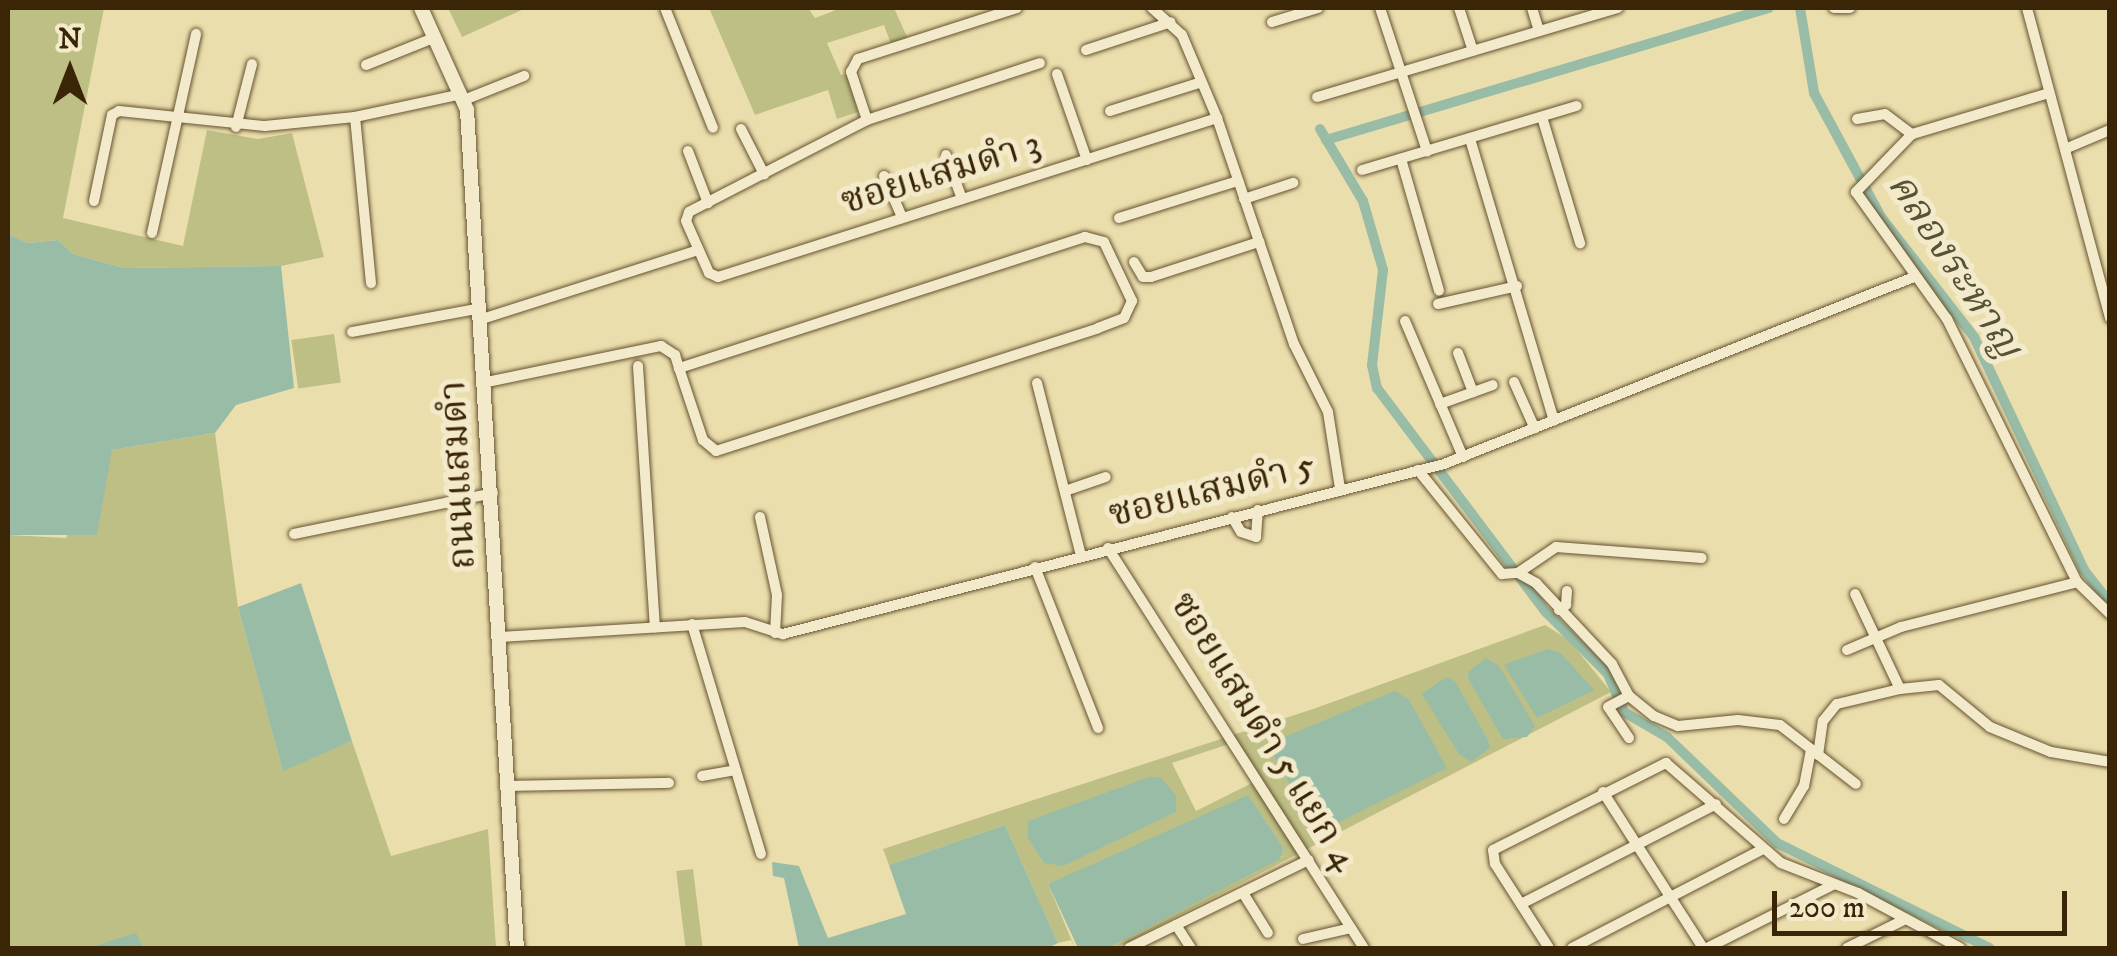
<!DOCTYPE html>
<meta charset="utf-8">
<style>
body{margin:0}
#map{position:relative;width:2117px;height:956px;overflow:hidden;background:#ebdead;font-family:"IM FELL DW Pica","Noto Serif Thai",serif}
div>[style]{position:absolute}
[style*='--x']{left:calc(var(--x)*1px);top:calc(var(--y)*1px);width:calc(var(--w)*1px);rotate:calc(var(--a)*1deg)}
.green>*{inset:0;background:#bebf85;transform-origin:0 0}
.water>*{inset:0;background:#99bca7}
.canal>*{height:10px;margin:-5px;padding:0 5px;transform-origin:5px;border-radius:5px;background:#99bca7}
.roads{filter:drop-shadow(0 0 2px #665330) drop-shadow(0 0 2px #665330)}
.street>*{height:10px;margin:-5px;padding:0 5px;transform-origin:5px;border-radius:5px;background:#f2eaca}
.secondary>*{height:14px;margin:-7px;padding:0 7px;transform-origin:7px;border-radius:7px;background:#f2eaca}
span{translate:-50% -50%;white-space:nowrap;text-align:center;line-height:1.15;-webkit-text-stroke:10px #f2eaca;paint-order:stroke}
.street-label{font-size:38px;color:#3a2506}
.water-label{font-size:40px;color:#565236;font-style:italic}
.frame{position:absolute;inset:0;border:10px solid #3a2506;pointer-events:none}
.north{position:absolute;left:20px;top:20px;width:100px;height:100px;-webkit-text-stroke:8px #f2eaca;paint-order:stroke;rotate:0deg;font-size:28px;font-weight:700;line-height:40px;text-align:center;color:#3a2506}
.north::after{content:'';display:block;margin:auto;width:35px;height:45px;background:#3a2506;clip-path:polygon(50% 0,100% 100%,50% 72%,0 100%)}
.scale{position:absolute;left:1772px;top:891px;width:295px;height:45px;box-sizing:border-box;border:5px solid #3a2506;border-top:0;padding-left:12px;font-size:30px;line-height:35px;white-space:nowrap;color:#3a2506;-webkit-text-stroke:8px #f2eaca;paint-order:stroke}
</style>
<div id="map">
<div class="green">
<i style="clip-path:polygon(8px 8px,104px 8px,63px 218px,183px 246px,207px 130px,258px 139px,292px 133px,324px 257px,281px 266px,124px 268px,73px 254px,58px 240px,28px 243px,8px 234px)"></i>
<i style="clip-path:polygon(448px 8px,526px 8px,462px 37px)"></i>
<i style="clip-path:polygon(709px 8px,808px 8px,815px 18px,841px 8px,894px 8px,908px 39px,891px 44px,884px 25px,827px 43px,841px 75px,847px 74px,858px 112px,837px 119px,828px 90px,755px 115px)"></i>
<i style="left:334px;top:334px;width:49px;height:43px;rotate:82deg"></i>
<i style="clip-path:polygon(215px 433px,238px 607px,283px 770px,352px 741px,391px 856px,488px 829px,496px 948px,144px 948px,136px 934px,87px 948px,8px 948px,8px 535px,66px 538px,112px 450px)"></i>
<i style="clip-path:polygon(evenodd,1545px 625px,1569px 640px,1611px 692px,1116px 948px,1108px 948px,1283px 856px,1048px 884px,1075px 948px,1071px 940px,1058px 943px,1005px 825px,889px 865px,883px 849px,1313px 709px,1545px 625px,1229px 744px,1252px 783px,1196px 811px,1172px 763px,1229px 744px)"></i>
<i style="left:693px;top:869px;width:80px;height:17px;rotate:83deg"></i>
</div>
<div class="water">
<i style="clip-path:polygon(8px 234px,28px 243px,58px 240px,73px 254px,124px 268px,281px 266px,294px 388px,236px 405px,215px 433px,112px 450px,97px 535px,8px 535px)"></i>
<i style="clip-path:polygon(301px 583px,352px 741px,283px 771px,238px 607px)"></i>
<i style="clip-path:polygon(1547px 649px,1561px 653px,1594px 690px,1537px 718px,1504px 665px)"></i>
<i style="clip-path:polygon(1486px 658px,1499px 666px,1535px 726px,1527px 737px,1503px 739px,1469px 680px,1468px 672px)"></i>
<i style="clip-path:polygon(1446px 677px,1455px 681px,1488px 740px,1490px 748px,1471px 762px,1459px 754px,1422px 694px)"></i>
<i style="clip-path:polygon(1395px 691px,1409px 700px,1447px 768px,1318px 833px,1267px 744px)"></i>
<i style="clip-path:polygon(1149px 777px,1160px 777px,1176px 795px,1176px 812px,1063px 866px,1044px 863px,1028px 838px,1028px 821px)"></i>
<i style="clip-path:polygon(1248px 795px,1283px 848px,1280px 859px,1108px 948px,1078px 948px,1048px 884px)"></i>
<i style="clip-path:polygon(1005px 825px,1058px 943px,1048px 948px,799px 948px,784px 878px,773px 876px,772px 862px,799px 866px,828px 938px,906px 914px,889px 865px)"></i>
<i style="clip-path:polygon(136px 933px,144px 948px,87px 948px)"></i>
</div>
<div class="canal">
<i style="--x:1800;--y:8;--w:86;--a:80.6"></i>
<i style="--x:1814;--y:93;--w:141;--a:61.6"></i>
<i style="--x:1881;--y:217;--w:152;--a:52.2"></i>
<i style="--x:1974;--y:337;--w:258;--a:64.7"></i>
<i style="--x:2084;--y:570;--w:42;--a:51.8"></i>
<i style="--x:1320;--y:129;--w:84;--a:59.2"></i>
<i style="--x:1363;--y:201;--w:72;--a:73.8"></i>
<i style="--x:1383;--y:270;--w:96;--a:96.6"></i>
<i style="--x:1372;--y:365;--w:24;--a:78"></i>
<i style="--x:1377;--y:388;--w:281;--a:53"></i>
<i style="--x:1546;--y:612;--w:88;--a:45"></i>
<i style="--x:1608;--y:674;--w:41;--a:67.2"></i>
<i style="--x:1624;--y:712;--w:50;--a:30.2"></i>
<i style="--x:1667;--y:737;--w:153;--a:43.9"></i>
<i style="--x:1777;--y:843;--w:237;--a:26.3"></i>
<i style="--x:1326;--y:140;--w:462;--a:-16.6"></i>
</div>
<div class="roads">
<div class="street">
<i style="--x:665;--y:8;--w:129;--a:68.2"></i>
<i style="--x:1152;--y:8;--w:40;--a:42"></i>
<i style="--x:1182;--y:35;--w:90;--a:67.1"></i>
<i style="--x:1217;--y:118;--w:239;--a:71.2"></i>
<i style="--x:1294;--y:344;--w:76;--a:63.4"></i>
<i style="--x:1328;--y:412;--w:78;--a:81.1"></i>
<i style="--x:1380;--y:8;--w:151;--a:71.8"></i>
<i style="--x:1459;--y:8;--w:45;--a:72"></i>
<i style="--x:1532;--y:8;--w:24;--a:73"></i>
<i style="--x:1834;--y:8;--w:16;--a:0"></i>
<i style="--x:2027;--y:8;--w:321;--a:75"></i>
<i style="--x:1272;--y:22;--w:48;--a:-16.9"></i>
<i style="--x:1086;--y:50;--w:89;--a:-18.2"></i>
<i style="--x:1040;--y:63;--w:182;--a:161.8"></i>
<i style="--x:867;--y:120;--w:200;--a:152.7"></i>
<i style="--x:689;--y:212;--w:9;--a:108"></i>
<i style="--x:686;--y:221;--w:57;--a:66.1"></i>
<i style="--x:709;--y:273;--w:10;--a:24"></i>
<i style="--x:718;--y:277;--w:524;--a:-17.67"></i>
<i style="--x:366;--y:65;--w:75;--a:-21.8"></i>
<i style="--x:1057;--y:74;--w:91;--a:70.8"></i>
<i style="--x:2049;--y:93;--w:143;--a:163.3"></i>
<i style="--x:1912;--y:134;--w:81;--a:134"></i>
<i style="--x:1856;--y:192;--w:156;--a:54.4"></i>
<i style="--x:1947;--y:319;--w:293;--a:63.7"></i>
<i style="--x:2077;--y:582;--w:46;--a:44.1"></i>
<i style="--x:1317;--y:97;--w:314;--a:-16.5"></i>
<i style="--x:464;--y:100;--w:65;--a:-21.8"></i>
<i style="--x:1110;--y:111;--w:96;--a:-17.5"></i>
<i style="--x:355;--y:117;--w:167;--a:84.5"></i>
<i style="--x:1542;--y:117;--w:132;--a:73.2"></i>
<i style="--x:1857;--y:119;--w:28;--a:-10"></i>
<i style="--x:1885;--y:114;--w:34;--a:37"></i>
<i style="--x:867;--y:120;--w:51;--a:-108.4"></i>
<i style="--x:851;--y:72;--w:15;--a:-62"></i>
<i style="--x:858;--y:59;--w:167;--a:-17.8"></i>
<i style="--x:236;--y:127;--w:65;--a:-75.7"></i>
<i style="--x:741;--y:129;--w:51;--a:62.9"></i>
<i style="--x:1470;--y:139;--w:294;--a:73.4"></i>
<i style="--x:2065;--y:149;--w:49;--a:-22.9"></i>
<i style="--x:688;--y:151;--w:56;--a:69"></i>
<i style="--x:946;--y:155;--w:47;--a:70"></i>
<i style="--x:1401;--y:159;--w:137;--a:73.9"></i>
<i style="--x:1362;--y:170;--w:224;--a:-16.6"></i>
<i style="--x:884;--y:176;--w:45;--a:66.3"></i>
<i style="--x:1244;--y:199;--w:52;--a:-18.1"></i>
<i style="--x:94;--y:201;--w:88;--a:-78.2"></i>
<i style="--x:112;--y:115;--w:8;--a:-30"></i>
<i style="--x:119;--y:111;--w:147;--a:5.9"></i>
<i style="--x:265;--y:126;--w:90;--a:-5.7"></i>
<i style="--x:355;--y:117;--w:109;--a:-12.1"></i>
<i style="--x:1119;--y:218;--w:125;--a:-17.3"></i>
<i style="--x:152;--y:233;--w:204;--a:-77.5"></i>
<i style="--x:1134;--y:262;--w:17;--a:59"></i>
<i style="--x:1143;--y:277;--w:8;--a:0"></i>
<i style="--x:1151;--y:277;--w:114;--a:-18"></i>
<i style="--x:1438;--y:304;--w:81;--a:-12.8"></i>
<i style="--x:482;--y:319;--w:227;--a:-17.7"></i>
<i style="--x:1405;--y:321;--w:148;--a:66.9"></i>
<i style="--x:352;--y:332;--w:131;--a:-10.5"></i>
<i style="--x:1458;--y:353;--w:42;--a:69"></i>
<i style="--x:638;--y:366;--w:262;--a:86.3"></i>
<i style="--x:487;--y:382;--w:178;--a:-11.7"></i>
<i style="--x:661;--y:346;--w:17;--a:33"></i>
<i style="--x:675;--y:355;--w:14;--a:73"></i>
<i style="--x:679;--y:368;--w:76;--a:71.6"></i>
<i style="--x:703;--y:440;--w:17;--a:40"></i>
<i style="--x:716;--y:451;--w:401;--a:-17.8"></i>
<i style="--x:1098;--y:328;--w:28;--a:-21"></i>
<i style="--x:1124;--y:318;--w:19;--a:-65"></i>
<i style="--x:1132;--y:301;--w:65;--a:-115.4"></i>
<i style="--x:1104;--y:242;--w:20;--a:-165"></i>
<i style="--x:1085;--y:237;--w:427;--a:162.1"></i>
<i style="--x:1514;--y:382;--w:51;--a:65.9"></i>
<i style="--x:1037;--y:383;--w:178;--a:75.7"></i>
<i style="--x:1440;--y:404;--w:56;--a:-19.7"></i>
<i style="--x:1418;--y:470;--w:134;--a:51.1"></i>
<i style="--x:1502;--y:574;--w:16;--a:-4"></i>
<i style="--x:1518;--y:573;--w:46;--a:-34.4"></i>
<i style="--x:1556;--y:547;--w:146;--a:4.3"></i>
<i style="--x:1065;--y:491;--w:43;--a:-18.9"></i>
<i style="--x:760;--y:517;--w:80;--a:77.7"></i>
<i style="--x:777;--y:595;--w:38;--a:93"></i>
<i style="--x:1232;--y:517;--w:17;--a:59"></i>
<i style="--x:1241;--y:532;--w:16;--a:18"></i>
<i style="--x:1256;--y:537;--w:27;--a:-86"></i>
<i style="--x:294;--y:534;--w:203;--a:-11.6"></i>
<i style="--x:1108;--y:548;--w:475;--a:57.4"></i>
<i style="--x:1035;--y:567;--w:173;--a:68.6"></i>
<i style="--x:1518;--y:573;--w:21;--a:29"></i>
<i style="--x:1536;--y:583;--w:111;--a:46.8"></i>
<i style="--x:1612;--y:664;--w:36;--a:62"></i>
<i style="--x:1629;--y:696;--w:32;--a:39"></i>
<i style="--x:1654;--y:716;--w:26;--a:23"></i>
<i style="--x:1678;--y:726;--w:60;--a:-5.7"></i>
<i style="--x:1738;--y:720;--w:42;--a:6.8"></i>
<i style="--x:1780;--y:725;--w:96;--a:37.8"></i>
<i style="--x:1559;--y:610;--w:9;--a:-36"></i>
<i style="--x:1566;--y:605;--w:14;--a:-86"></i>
<i style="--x:692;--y:624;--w:240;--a:73.3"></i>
<i style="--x:500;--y:637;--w:245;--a:-3.5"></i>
<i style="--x:745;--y:622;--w:40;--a:18"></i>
<i style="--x:783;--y:634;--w:683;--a:-14.42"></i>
<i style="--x:1444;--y:464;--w:506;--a:-21.7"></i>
<i style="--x:1847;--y:650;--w:59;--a:-23.1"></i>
<i style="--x:1901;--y:627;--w:182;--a:-14.3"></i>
<i style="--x:1900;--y:689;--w:39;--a:-6"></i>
<i style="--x:1939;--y:685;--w:66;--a:39.5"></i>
<i style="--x:1990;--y:727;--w:66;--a:22.3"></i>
<i style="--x:2051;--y:752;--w:60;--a:9.6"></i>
<i style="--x:1629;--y:738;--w:37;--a:-124"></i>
<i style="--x:1608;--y:707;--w:24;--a:-28"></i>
<i style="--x:1818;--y:755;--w:34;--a:-82"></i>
<i style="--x:1823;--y:721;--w:22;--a:-51"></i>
<i style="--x:1837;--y:704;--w:65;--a:-13.4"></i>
<i style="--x:1900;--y:689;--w:105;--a:-115.3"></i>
<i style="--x:702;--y:776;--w:34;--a:-10"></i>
<i style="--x:511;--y:786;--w:158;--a:-1.1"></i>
<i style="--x:1603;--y:792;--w:185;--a:57.3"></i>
<i style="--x:1784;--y:819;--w:39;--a:-59"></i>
<i style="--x:1804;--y:786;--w:37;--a:-79"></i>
<i style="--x:1243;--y:893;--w:47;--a:58"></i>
<i style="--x:1521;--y:904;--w:219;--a:-27.1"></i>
<i style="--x:1176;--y:925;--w:27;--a:57"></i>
<i style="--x:1303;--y:939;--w:49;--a:-12.9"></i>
<i style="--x:1129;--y:948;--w:200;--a:-26.1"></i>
<i style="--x:1549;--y:948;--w:100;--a:-122.7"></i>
<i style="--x:1495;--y:864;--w:14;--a:-98"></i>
<i style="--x:1493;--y:850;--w:194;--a:-26.7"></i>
<i style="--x:1666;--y:763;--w:152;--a:41"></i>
<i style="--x:1781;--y:863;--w:83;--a:21.3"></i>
<i style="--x:1858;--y:893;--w:116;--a:28.3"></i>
<i style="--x:1572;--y:948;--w:213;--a:-27.4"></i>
<i style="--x:1707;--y:948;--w:141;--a:-26.6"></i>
<i style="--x:1847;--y:948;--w:66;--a:-26.2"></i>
</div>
<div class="secondary">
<i style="--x:421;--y:8;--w:112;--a:65.7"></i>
<i style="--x:467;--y:110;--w:839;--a:86.59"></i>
</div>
</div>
<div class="street-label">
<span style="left:941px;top:174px;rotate:-17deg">ซอยแสมดำ 3</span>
<span style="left:459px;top:475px;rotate:-93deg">ถนนแสมดำ</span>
<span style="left:1212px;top:491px;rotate:-14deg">ซอยแสมดำ 5</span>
<span style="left:1263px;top:732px;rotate:58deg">ซอยแสมดำ 5 แยก 4</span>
</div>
<div class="water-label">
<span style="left:1954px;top:266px;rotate:57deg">คลองระหาญ</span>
</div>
<div class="frame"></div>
<div class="north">N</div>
<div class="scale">200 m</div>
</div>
